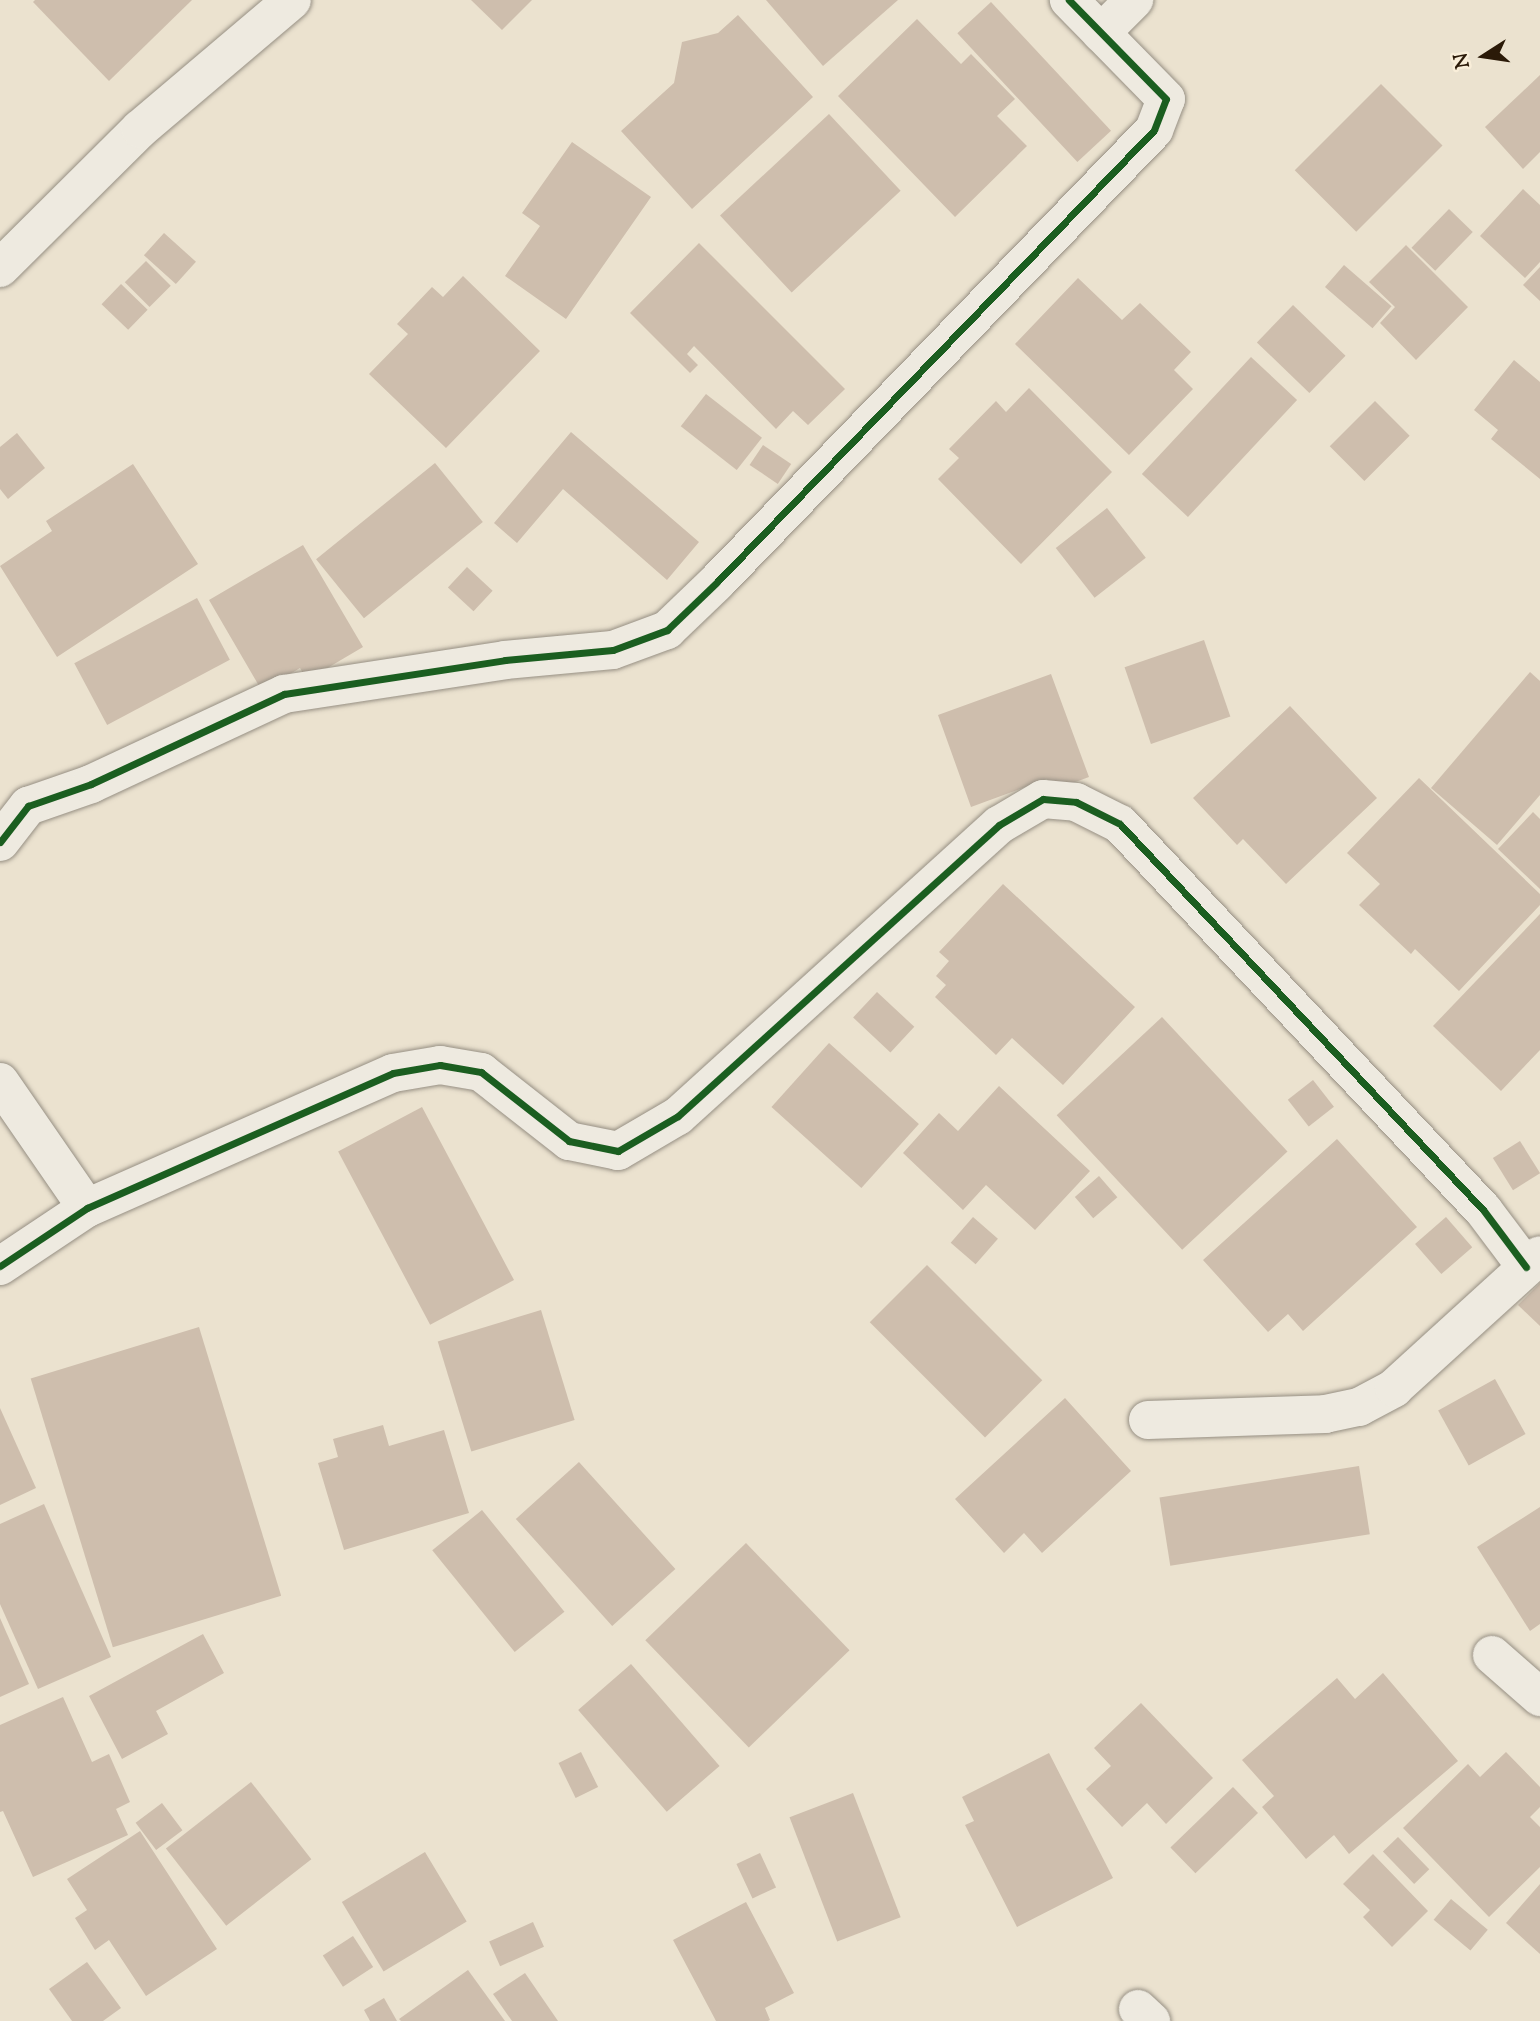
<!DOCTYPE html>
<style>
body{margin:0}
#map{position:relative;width:1540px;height:2021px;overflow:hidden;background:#ebe2cf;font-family:"Sorts Mill Goudy",serif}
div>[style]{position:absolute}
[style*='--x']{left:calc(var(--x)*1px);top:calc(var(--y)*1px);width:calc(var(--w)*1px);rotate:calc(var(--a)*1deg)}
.building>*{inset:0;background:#cebead;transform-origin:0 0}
.roads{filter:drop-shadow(0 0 2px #968f83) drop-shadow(0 0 2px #968f83)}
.street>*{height:38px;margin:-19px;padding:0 19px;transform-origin:19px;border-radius:19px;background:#eeeae0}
.cycleway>*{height:7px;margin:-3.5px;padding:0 3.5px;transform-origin:3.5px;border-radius:3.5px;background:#1b5e20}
span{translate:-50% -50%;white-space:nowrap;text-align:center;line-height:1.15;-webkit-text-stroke:6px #f9eed9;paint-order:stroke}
.north{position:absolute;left:1449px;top:21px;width:70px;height:70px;-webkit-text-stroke:5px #f9eed9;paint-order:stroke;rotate:258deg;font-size:19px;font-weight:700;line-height:28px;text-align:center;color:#2b1a08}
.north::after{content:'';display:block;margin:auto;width:24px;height:32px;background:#2b1a08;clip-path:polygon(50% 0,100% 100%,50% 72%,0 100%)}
</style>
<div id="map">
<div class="building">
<i style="clip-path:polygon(35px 0,192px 0,109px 81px,33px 2px)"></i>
<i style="clip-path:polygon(471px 0,532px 0,502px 30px)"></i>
<i style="clip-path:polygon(766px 0,898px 0,823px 66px)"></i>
<i style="left:991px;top:2px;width:176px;height:46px;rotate:47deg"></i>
<i style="clip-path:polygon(738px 15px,813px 97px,692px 209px,621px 131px,674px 83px,682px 42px,718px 33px)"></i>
<i style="clip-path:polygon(917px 19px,961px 64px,971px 54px,1015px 99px,997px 116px,1027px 146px,955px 217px,838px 96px)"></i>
<i style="clip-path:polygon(1540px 75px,1540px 152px,1523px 169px,1485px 127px)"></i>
<i style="left:1381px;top:84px;width:87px;height:122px;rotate:45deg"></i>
<i style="left:829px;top:114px;width:105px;height:149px;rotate:47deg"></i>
<i style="clip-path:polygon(572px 142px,651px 197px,566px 319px,505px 276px,540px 226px,522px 213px)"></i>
<i style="clip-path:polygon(1523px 189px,1540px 205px,1540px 262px,1525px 278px,1480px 236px)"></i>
<i style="left:1449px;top:209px;width:33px;height:54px;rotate:44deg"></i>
<i style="left:164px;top:233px;width:43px;height:30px;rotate:42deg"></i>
<i style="clip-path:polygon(699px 243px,845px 389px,808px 425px,793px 411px,776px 429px,694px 346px,687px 354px,698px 365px,690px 373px,630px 313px)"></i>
<i style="clip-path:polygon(1406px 245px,1468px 307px,1416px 360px,1380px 323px,1395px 307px,1369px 282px)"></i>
<i style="left:146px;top:261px;width:35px;height:30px;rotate:45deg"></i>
<i style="left:1344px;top:265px;width:63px;height:29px;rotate:41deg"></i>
<i style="clip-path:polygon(1540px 267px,1540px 301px,1523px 285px)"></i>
<i style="clip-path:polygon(463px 276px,540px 351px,446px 448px,369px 374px,408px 334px,397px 324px,432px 287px,443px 297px)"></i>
<i style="clip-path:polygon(1078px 278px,1122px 320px,1140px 303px,1191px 352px,1174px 370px,1193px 389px,1129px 455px,1015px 344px)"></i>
<i style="left:121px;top:284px;width:37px;height:28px;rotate:44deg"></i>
<i style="left:1293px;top:305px;width:73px;height:52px;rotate:44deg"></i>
<i style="left:1251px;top:357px;width:63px;height:160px;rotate:43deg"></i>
<i style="clip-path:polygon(1514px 360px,1540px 382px,1540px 479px,1491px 439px,1498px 430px,1474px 410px)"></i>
<i style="clip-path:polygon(1029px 388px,1112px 472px,1021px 564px,938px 479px,959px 458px,949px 449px,996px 401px,1006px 412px)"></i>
<i style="left:706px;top:394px;width:71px;height:41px;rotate:38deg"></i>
<i style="left:1375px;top:401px;width:49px;height:64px;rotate:45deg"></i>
<i style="clip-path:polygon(571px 432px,699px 542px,667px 580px,563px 489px,517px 543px,494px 523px)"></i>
<i style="clip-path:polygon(17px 433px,45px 468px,8px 499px,0 489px,0 447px)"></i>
<i style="left:763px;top:445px;width:34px;height:24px;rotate:34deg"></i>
<i style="left:435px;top:463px;width:76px;height:153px;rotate:51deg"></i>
<i style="clip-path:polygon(133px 464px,198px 564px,57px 657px,0 566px,52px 531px,46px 521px)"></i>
<i style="left:1107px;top:508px;width:63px;height:65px;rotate:52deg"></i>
<i style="clip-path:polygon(303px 545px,363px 647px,307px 680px,300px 668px,262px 691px,209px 600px)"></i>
<i style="left:467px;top:567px;width:35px;height:28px;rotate:43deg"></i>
<i style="left:197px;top:598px;width:70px;height:139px;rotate:62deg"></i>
<i style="left:1204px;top:640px;width:81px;height:84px;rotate:71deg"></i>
<i style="clip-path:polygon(1530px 672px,1540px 681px,1540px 795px,1497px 845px,1431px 788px)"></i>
<i style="clip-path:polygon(1051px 674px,1089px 777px,1051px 791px,1047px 779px,971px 807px,938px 715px)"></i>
<i style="clip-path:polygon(1290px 706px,1377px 798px,1286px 884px,1243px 839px,1237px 845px,1193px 798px)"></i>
<i style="clip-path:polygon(1419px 778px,1540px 894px,1540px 905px,1459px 991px,1415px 949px,1411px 954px,1359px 905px,1380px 884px,1347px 853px)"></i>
<i style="clip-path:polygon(1533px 812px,1540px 819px,1540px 889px,1498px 849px)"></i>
<i style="clip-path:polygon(1003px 884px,1135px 1007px,1063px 1085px,1012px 1038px,996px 1055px,935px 997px,946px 985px,936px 976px,949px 961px,939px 952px)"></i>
<i style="clip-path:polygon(1540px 914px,1540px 1050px,1501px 1091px,1433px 1026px)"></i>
<i style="left:877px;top:992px;width:51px;height:35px;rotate:43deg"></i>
<i style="left:1162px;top:1017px;width:184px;height:144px;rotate:47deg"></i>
<i style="left:829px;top:1043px;width:121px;height:86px;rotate:42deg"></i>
<i style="left:1313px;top:1080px;width:34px;height:32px;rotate:52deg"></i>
<i style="clip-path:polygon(999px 1086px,1090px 1171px,1035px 1230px,986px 1185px,963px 1210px,903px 1153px,939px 1113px,958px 1131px)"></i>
<i style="left:422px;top:1107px;width:196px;height:95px;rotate:62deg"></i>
<i style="clip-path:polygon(1337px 1139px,1417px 1227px,1303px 1331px,1288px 1314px,1268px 1332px,1203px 1260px)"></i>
<i style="left:1520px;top:1141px;width:38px;height:32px;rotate:58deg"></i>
<i style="left:1099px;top:1176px;width:28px;height:32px;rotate:49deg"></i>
<i style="left:973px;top:1217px;width:33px;height:34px;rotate:41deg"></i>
<i style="left:1446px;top:1217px;width:40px;height:41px;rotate:49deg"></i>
<i style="left:927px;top:1265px;width:163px;height:81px;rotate:45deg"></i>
<i style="clip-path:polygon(1540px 1283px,1540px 1326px,1518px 1305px)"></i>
<i style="left:541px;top:1310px;width:115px;height:108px;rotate:73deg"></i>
<i style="left:199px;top:1327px;width:281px;height:176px;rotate:73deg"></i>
<i style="left:1495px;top:1379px;width:63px;height:65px;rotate:61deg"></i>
<i style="clip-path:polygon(1065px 1398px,1131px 1471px,1042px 1553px,1024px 1533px,1004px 1553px,955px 1499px)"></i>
<i style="clip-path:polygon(0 1408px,36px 1488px,0 1505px)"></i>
<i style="clip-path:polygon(383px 1425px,389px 1446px,444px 1430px,469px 1513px,344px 1550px,318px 1463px,338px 1457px,333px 1439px)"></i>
<i style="left:579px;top:1462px;width:144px;height:85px;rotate:48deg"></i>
<i style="left:1359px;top:1466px;width:69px;height:202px;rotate:81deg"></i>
<i style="clip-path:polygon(44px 1504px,111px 1657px,38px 1689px,0 1604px,0 1524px)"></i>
<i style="clip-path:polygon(1540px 1507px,1540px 1624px,1530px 1631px,1477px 1547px)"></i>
<i style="left:482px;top:1510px;width:131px;height:64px;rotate:51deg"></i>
<i style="left:746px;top:1543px;width:149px;height:140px;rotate:46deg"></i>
<i style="clip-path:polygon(0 1618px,29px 1684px,0 1697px)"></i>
<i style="clip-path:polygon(203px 1634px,224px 1673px,156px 1711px,168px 1734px,122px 1759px,89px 1696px)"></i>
<i style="left:631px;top:1664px;width:135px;height:70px;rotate:49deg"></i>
<i style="clip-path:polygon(1383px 1673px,1458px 1761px,1349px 1854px,1334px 1835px,1306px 1859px,1262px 1807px,1274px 1796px,1242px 1760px,1337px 1678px,1355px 1699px)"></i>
<i style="clip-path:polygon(63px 1697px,92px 1762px,109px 1754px,130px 1802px,116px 1809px,128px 1835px,33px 1877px,3px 1811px,0 1812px,0 1725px)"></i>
<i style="clip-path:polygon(1141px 1703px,1213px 1778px,1166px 1824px,1147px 1803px,1122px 1827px,1086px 1789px,1111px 1766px,1094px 1748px)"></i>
<i style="left:581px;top:1752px;width:39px;height:25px;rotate:64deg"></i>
<i style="clip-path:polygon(1506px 1752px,1540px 1787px,1540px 1807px,1530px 1817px,1540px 1827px,1540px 1867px,1489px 1917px,1403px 1828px,1468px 1764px,1480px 1777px)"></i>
<i style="clip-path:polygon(1049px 1753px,1113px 1878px,1017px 1927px,965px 1825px,974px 1821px,962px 1797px)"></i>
<i style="left:251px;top:1782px;width:98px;height:108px;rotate:52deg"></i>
<i style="left:1233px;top:1787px;width:36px;height:87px;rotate:46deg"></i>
<i style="left:853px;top:1793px;width:133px;height:68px;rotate:69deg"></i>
<i style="left:162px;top:1803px;width:34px;height:33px;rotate:53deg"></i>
<i style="clip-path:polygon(140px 1831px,217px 1949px,146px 1996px,109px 1940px,95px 1950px,75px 1918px,87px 1910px,67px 1879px)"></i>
<i style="left:1398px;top:1837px;width:45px;height:21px;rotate:46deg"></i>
<i style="left:425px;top:1852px;width:81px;height:97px;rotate:59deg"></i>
<i style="left:760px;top:1853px;width:38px;height:26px;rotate:65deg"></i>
<i style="clip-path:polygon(1373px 1854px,1428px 1911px,1392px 1947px,1363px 1917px,1370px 1910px,1343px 1884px)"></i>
<i style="clip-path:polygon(1540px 1884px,1540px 1954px,1506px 1923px)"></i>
<i style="left:1451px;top:1899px;width:48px;height:27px;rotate:40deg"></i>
<i style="clip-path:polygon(746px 1902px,794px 1993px,765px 2008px,770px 2020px,768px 2021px,716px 2021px,673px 1940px)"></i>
<i style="left:533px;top:1922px;width:27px;height:48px;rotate:66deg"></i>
<i style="left:353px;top:1936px;width:37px;height:36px;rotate:57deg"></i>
<i style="clip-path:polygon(87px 1962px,121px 2008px,103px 2021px,72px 2021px,49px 1989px)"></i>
<i style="clip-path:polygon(468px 1970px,505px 2021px,401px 2021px,399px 2019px)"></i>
<i style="clip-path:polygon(525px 1973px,558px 2021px,512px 2021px,493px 1994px)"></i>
<i style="clip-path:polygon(384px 1998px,397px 2021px,370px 2021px,364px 2010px)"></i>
</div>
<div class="roads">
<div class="street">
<i style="--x:1101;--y:33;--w:47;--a:-45"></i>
<i style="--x:0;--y:268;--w:197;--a:-44.8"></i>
<i style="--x:140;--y:129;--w:199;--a:-40.3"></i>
<i style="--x:0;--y:842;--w:46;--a:-52.1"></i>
<i style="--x:28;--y:806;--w:67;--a:-19.2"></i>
<i style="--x:91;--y:784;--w:213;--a:-25"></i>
<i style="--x:284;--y:694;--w:224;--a:-8.7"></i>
<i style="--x:505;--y:660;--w:108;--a:-5.3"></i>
<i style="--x:613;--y:650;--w:58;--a:-20.3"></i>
<i style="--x:667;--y:630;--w:68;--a:-43.8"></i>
<i style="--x:716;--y:583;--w:630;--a:-45.96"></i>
<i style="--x:1154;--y:130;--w:33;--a:-69"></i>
<i style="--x:1166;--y:99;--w:139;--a:-134.4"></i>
<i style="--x:0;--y:1082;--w:153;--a:55.4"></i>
<i style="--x:0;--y:1266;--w:105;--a:-33.7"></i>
<i style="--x:87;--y:1208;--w:334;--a:-23.8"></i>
<i style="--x:393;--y:1073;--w:48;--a:-9.7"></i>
<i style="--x:440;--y:1065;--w:42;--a:9.7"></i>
<i style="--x:481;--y:1072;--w:112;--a:38.1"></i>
<i style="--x:569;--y:1141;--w:50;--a:11.5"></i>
<i style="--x:618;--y:1151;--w:69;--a:-30.3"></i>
<i style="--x:678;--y:1116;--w:433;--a:-42.2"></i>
<i style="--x:999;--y:825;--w:51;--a:-30.6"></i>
<i style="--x:1043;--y:799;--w:33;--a:5"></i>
<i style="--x:1076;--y:802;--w:49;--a:26.6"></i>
<i style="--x:1120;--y:824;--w:531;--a:46.75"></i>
<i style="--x:1484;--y:1211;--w:70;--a:53.1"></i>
<i style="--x:1148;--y:1420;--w:177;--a:-1.9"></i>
<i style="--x:1325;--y:1414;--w:35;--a:-12"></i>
<i style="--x:1359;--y:1407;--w:40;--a:-28"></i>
<i style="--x:1394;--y:1388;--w:197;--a:-42.3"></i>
<i style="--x:1492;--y:1655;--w:64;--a:41.2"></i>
<i style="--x:1138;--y:2009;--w:18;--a:43"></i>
</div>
</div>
<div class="cycleway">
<i style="--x:0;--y:842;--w:46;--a:-52.1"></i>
<i style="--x:28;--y:806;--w:67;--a:-19.2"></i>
<i style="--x:91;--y:784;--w:213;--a:-25"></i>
<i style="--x:284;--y:694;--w:224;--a:-8.7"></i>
<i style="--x:505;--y:660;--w:108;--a:-5.3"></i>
<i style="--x:613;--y:650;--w:58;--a:-20.3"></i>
<i style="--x:667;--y:630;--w:68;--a:-43.8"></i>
<i style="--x:716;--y:583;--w:630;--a:-45.96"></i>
<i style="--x:1154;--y:130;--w:33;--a:-69"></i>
<i style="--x:1166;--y:99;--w:139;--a:-134.4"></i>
<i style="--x:0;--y:1266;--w:105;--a:-33.7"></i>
<i style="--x:87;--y:1208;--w:334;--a:-23.8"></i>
<i style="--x:393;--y:1073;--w:48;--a:-9.7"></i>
<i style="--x:440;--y:1065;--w:42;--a:9.7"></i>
<i style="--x:481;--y:1072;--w:112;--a:38.1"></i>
<i style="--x:569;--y:1141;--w:50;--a:11.5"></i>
<i style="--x:618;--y:1151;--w:69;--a:-30.3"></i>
<i style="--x:678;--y:1116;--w:433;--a:-42.2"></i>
<i style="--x:999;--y:825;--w:51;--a:-30.6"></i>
<i style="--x:1043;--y:799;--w:33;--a:5"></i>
<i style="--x:1076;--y:802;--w:49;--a:26.6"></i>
<i style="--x:1120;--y:824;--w:531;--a:46.75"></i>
<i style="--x:1484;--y:1211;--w:70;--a:53.1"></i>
</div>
<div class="north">N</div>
</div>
